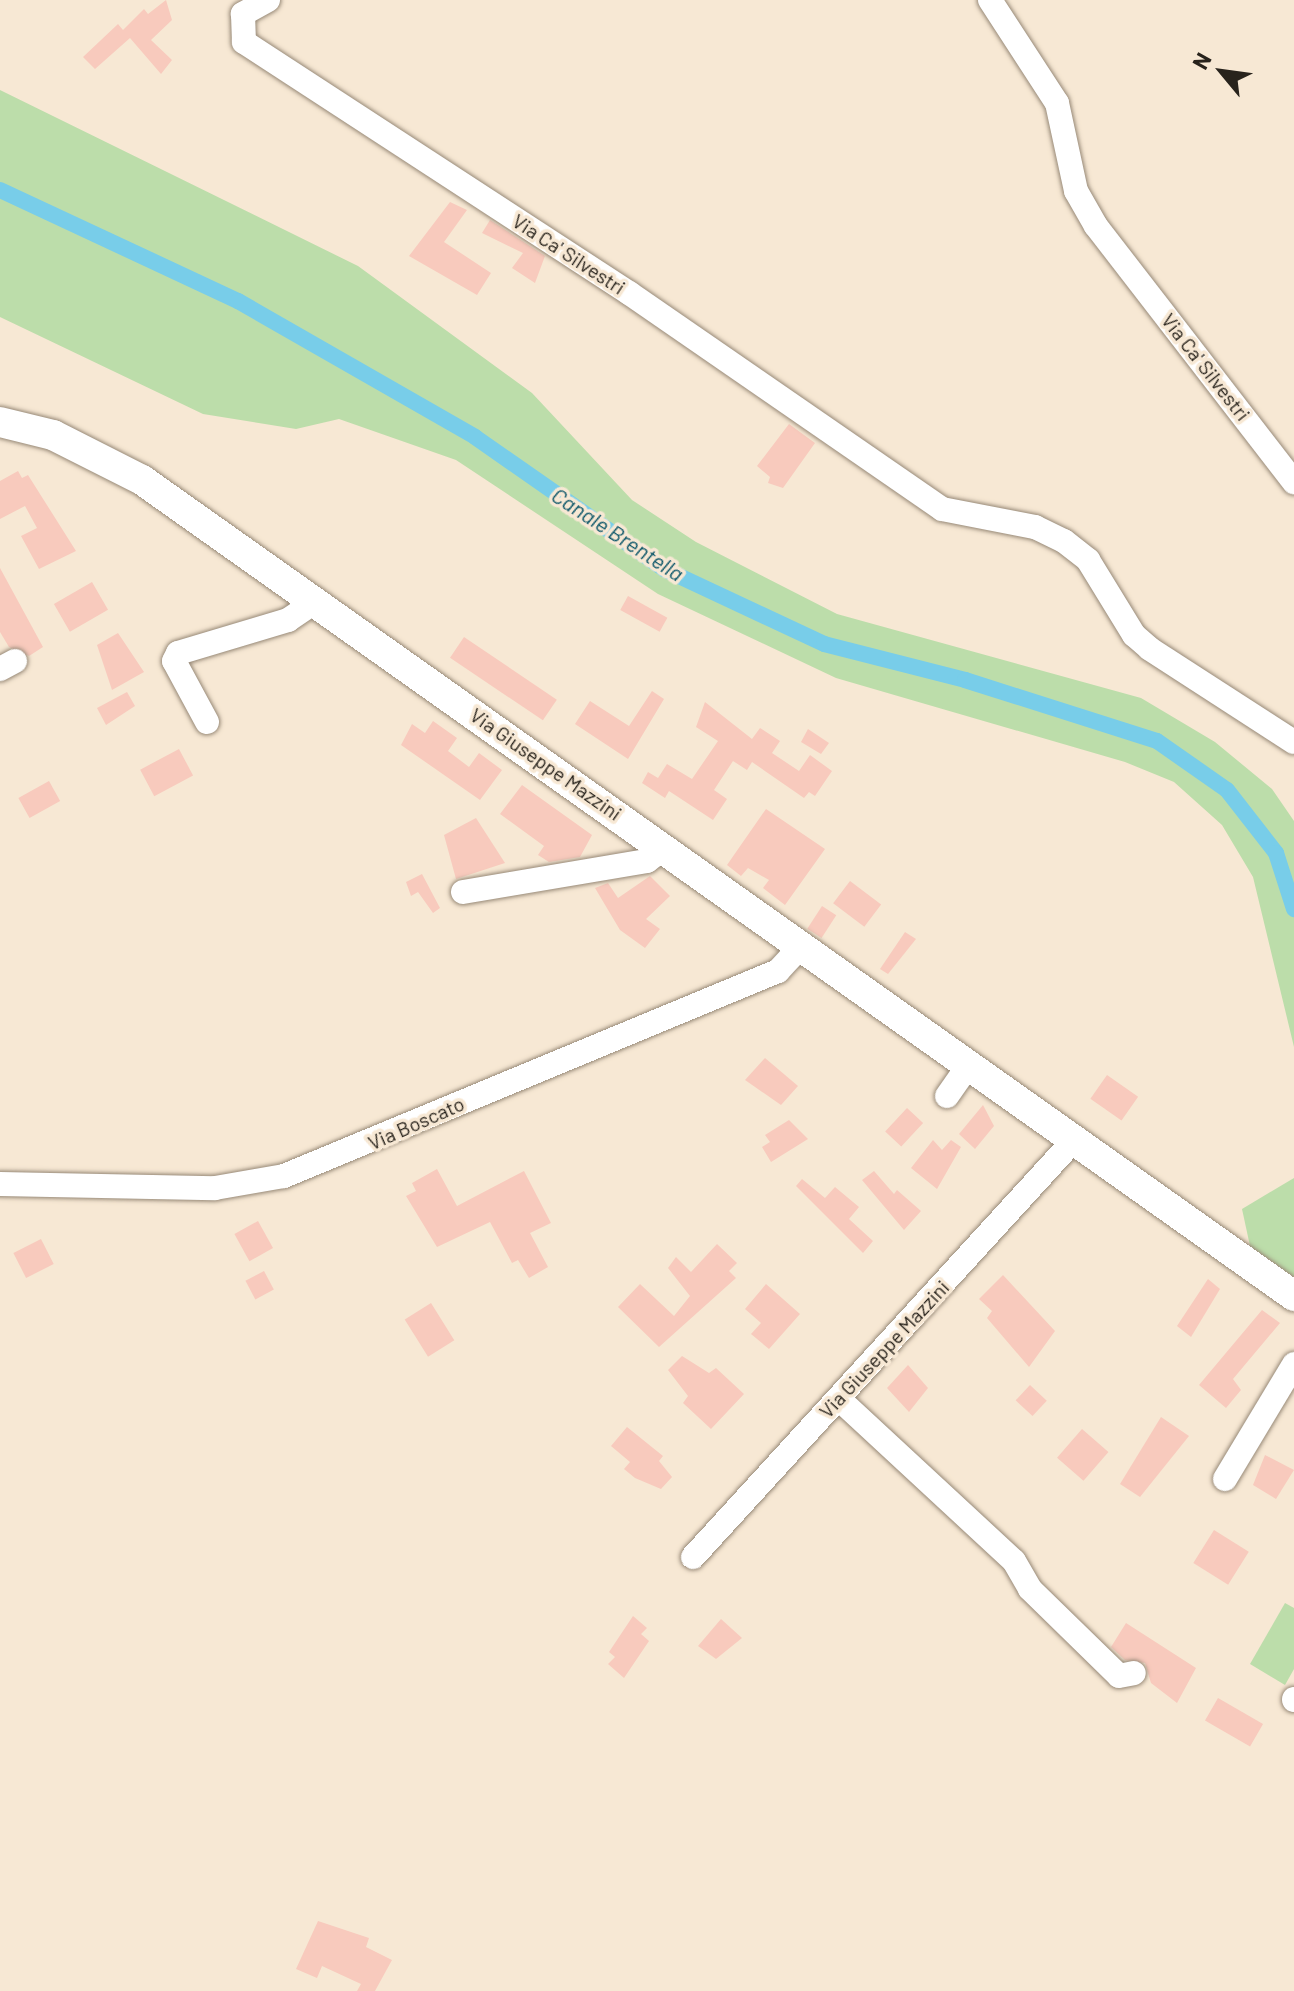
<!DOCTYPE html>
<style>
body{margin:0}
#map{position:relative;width:1294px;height:1991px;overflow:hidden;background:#f7e8d4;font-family:Barlow,sans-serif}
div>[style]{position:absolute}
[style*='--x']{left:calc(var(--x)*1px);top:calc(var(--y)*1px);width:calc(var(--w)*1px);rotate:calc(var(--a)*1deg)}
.green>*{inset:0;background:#bcddaa}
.canal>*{height:16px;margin:-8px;padding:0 8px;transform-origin:8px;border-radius:8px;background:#78cde9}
.building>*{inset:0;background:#f8cabd;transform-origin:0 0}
.roads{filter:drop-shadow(0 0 2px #978977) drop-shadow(0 0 2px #978977)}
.minor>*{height:24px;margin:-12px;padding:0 12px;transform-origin:12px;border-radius:12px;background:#fff}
.major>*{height:30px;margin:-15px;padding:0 15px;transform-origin:15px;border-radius:15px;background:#fff}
span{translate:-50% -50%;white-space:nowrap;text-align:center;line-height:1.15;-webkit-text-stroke:7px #f7e8d4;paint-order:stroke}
.street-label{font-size:20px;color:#28231c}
.water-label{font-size:22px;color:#0c5669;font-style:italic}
.north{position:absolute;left:1182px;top:32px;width:80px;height:80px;-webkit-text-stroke:6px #f7e8d4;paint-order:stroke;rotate:299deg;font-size:22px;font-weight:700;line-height:32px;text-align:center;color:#28231c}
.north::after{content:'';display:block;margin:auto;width:28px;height:36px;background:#28231c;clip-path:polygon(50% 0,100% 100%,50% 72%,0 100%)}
</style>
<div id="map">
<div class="green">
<i style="clip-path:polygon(0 90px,358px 266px,532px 393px,632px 500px,696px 542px,837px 614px,1141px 698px,1215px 742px,1272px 789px,1294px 821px,1294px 1047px,1253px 877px,1222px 825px,1174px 782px,1125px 762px,836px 678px,658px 594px,456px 460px,339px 419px,296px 429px,203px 414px,0 317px)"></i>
<i style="clip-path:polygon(1294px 1178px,1294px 1277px,1250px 1246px,1242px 1209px)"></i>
<i style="clip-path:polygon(1285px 1603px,1294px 1608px,1294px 1669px,1285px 1685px,1250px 1664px)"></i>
</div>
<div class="canal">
<i style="--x:0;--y:190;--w:263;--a:25"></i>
<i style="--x:238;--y:301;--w:273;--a:29.8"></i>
<i style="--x:475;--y:437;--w:231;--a:34.9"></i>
<i style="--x:664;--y:569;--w:177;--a:25.1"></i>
<i style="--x:824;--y:644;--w:146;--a:14.3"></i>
<i style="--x:965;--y:680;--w:201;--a:17.6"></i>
<i style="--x:1157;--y:741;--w:85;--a:35"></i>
<i style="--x:1227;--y:790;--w:80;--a:52.1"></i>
<i style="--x:1276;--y:853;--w:59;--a:72.2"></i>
</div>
<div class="building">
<i style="clip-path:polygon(166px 0,172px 20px,151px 40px,172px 60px,161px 74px,130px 38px,95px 69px,83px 57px,118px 24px,123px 30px,144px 9px,148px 14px)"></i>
<i style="clip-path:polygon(450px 202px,467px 210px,444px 242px,491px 273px,477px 295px,409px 256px)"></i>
<i style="clip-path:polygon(490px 220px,545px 256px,535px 283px,512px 268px,523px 253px,482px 233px)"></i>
<i style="clip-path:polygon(789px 424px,815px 443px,783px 488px,768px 483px,770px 477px,757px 466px)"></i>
<i style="clip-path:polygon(18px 471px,22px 478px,28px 475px,76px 551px,39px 569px,21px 536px,37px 528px,25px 506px,0 519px,0 481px)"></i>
<i style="clip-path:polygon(0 568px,43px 647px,29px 656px,9px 647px,0 632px)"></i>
<i style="left:92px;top:582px;width:32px;height:44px;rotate:60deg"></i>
<i style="left:628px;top:596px;width:45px;height:16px;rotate:29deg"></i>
<i style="clip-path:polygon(118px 633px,144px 672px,112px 690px,97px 645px)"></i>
<i style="left:464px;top:637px;width:112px;height:25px;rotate:34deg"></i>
<i style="clip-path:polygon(652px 691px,664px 699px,628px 759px,575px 724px,590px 701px,629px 726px)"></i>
<i style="clip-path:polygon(127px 692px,135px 706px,106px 725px,97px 708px)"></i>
<i style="clip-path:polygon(705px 702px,752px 739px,760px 728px,780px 741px,772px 753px,799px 771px,810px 755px,832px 771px,815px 796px,809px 792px,804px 798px,752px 762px,747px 770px,733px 761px,714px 790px,727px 799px,713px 820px,669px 791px,665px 798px,642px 783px,648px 772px,658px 778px,667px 764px,692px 779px,718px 741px,696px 727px)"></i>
<i style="clip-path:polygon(433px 721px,457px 738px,448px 751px,469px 767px,479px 753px,502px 770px,480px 800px,401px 745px,412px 724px,425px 733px)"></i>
<i style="clip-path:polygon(808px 729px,829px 743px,821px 754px,801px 742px)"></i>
<i style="left:179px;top:749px;width:30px;height:44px;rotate:62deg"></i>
<i style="left:49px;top:781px;width:23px;height:35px;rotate:61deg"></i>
<i style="clip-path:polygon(522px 785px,592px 835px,580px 857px,549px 862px,538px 855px,544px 846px,500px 814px)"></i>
<i style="clip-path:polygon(766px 809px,825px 849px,785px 905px,763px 888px,769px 880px,748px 868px,741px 876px,727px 865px)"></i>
<i style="clip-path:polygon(476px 818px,505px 863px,456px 879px,444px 835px)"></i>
<i style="clip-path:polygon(422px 874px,440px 908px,433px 913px,418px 892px,411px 896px,406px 882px)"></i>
<i style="clip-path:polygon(650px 876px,670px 896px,646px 919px,660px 929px,645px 948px,620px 930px,595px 888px,608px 883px,618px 898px)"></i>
<i style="left:850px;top:881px;width:39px;height:28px;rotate:37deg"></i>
<i style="left:822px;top:906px;width:17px;height:27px;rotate:33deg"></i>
<i style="clip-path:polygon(905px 932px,916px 939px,888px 974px,880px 969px)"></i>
<i style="clip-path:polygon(765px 1058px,798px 1086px,781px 1105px,745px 1080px)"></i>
<i style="left:1107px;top:1075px;width:38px;height:29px;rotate:35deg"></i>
<i style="clip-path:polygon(983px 1105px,994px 1126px,975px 1149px,959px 1134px)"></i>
<i style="left:907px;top:1108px;width:22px;height:32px;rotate:43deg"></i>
<i style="clip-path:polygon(789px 1120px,808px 1139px,771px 1162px,762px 1147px,770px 1142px,765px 1135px)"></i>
<i style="clip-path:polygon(933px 1140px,942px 1150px,951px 1140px,961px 1147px,937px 1189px,911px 1168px)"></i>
<i style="clip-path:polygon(437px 1169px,457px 1206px,524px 1171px,551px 1223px,530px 1233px,548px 1267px,529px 1278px,518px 1260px,512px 1263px,490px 1222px,437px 1247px,406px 1196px,416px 1191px,412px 1183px)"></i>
<i style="clip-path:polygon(874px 1171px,894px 1194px,897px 1190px,921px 1211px,904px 1230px,862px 1180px)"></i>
<i style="clip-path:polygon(802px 1179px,825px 1198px,835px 1187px,859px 1207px,849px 1219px,873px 1241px,863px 1253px,796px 1186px)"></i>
<i style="left:258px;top:1221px;width:31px;height:27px;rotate:61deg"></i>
<i style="left:41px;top:1239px;width:28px;height:31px;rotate:63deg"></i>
<i style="clip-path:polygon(717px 1244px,737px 1263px,729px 1271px,736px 1278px,659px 1347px,618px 1307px,640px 1284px,674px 1316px,690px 1296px,668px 1268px,676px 1257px,691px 1272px)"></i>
<i style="left:264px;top:1271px;width:21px;height:21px;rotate:62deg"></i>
<i style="clip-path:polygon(1003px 1275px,1055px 1331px,1029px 1367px,987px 1318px,992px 1311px,979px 1299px)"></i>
<i style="clip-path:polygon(1208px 1279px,1220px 1289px,1191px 1337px,1177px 1326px)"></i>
<i style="clip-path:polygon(766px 1284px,800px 1314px,769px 1349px,751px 1334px,761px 1323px,745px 1309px)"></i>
<i style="left:431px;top:1303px;width:44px;height:31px;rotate:58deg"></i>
<i style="clip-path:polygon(1262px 1310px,1280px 1323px,1233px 1379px,1241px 1390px,1226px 1408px,1199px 1385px)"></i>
<i style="clip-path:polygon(682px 1356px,709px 1373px,716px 1368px,744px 1394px,711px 1429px,683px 1403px,688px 1396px,668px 1370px)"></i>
<i style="clip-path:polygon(908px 1365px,928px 1388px,909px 1412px,887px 1388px)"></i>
<i style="left:1030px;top:1385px;width:23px;height:21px;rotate:43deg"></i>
<i style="clip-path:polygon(1161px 1417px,1189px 1436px,1140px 1497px,1120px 1484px)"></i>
<i style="clip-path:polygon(627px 1427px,663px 1456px,659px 1461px,672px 1477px,661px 1489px,635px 1478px,624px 1469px,630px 1462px,611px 1446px)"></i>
<i style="left:1082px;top:1429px;width:35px;height:38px;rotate:41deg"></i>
<i style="clip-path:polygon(1265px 1455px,1294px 1470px,1276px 1499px,1253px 1485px)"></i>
<i style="left:1214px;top:1530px;width:41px;height:39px;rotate:32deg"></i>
<i style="clip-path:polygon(633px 1616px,647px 1628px,641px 1634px,649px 1641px,624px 1678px,608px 1664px,615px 1657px,609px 1652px)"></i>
<i style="clip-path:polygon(721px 1619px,742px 1638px,716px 1659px,698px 1646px)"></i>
<i style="clip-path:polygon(1126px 1623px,1196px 1668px,1177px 1703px,1151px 1683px,1145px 1663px,1125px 1660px,1111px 1647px)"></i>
<i style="left:1218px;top:1698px;width:52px;height:26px;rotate:30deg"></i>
<i style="clip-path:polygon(318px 1921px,369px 1938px,366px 1947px,392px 1960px,375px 1991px,357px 1991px,361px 1984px,322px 1966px,317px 1978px,296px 1969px)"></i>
</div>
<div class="roads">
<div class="minor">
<i style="--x:268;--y:0;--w:29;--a:151"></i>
<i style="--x:243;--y:14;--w:28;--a:88"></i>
<i style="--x:244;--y:42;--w:460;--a:33.1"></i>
<i style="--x:629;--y:293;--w:380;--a:34.6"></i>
<i style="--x:942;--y:509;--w:95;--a:11"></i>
<i style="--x:1035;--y:527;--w:32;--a:26"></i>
<i style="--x:1064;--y:541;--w:31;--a:38"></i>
<i style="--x:1088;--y:560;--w:88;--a:58.5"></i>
<i style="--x:1134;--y:635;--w:21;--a:41"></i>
<i style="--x:1150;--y:649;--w:171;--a:32.9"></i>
<i style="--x:990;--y:0;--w:123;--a:57"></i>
<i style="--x:1057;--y:103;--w:90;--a:77.8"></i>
<i style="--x:1076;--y:191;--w:40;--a:60.3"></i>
<i style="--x:1096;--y:226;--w:324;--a:52.3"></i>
<i style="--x:0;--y:669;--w:17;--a:-28"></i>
<i style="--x:207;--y:722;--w:69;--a:-118.4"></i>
<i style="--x:174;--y:661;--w:9;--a:-63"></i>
<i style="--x:178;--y:653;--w:115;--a:-16.7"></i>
<i style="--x:288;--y:620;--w:32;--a:-34"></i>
<i style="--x:463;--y:892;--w:187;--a:-9.6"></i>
<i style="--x:647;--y:861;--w:21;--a:-37"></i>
<i style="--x:947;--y:1096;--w:38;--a:-55"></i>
<i style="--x:0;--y:1184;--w:215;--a:1.1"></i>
<i style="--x:215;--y:1188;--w:70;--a:-9.9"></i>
<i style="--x:284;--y:1176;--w:535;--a:-22.54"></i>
<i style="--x:778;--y:971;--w:35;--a:-47"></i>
<i style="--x:839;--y:1399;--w:238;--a:42.8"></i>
<i style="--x:1014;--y:1561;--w:32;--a:60"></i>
<i style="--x:1030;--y:1589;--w:124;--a:44.3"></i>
<i style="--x:1119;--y:1676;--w:15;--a:-11"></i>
<i style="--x:1225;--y:1479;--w:134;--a:-59"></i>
<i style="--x:693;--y:1557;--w:565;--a:-47.58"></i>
<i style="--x:1294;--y:1700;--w:1;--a:-90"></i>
</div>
<div class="major">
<i style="--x:0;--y:422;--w:55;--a:13.8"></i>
<i style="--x:53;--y:435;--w:100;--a:26.8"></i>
<i style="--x:142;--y:480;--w:1412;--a:35.31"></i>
</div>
</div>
<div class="street-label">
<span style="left:569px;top:254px;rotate:33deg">Via Ca' Silvestri</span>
<span style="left:1206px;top:367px;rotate:52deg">Via Ca' Silvestri</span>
<span style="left:546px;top:764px;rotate:35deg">Via Giuseppe Mazzini</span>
<span style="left:416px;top:1123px;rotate:-24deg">Via Boscato</span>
<span style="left:884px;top:1349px;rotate:-47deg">Via Giuseppe Mazzini</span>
</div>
<div class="water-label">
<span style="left:618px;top:534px;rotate:33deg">Canale Brentella</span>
</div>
<div class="north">N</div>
</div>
